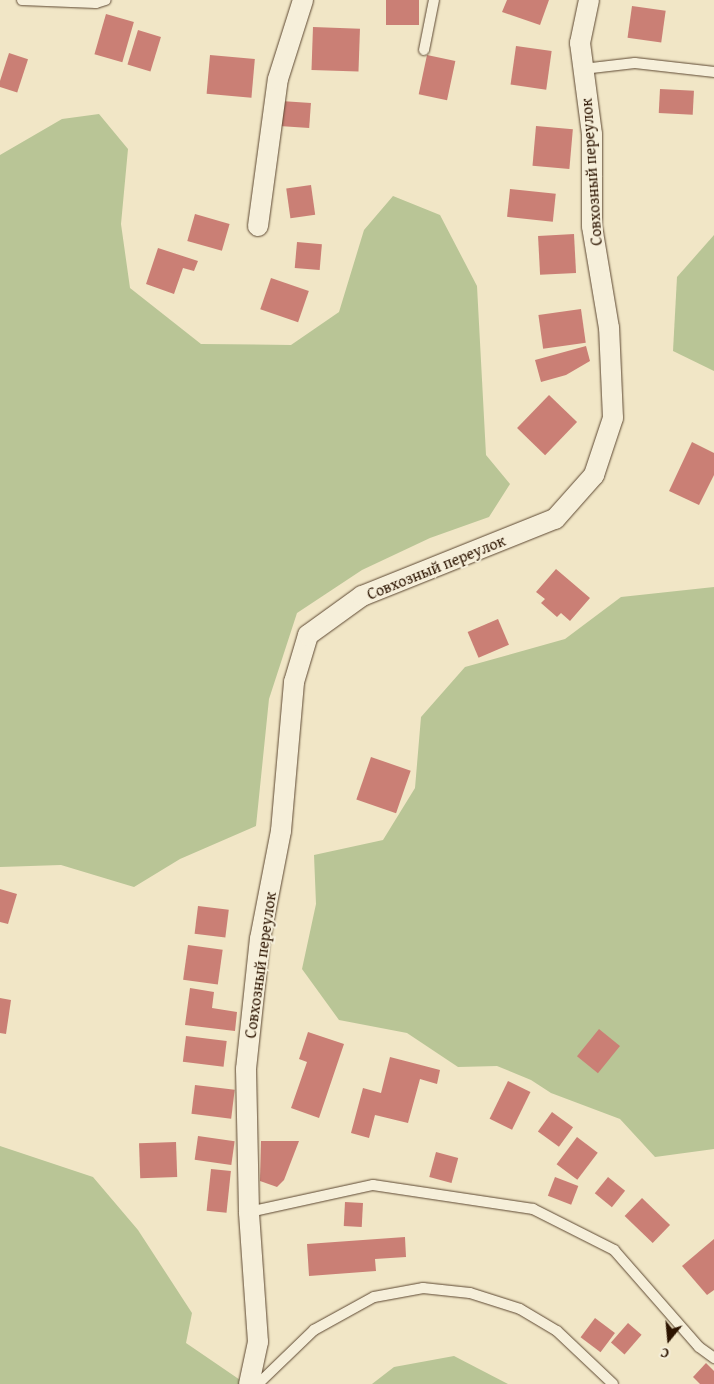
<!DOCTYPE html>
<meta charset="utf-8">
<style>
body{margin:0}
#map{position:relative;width:714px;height:1384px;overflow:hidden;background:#f1e6c6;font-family:"Gentium Book Plus",serif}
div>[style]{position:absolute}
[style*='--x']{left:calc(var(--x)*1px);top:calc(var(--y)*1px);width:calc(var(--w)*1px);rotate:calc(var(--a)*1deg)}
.green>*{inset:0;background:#b9c596}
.building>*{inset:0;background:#ca7f75;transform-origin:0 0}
.roads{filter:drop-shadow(0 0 1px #5d4832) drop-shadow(0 0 1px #5d4832)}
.lane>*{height:10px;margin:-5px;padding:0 5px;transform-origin:5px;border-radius:5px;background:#f6efda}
.street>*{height:20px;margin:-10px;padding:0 10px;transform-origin:10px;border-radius:10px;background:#f6efda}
span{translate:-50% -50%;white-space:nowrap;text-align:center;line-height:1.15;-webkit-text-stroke:4px #f6efda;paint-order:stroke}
.street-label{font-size:16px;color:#2c1400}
.north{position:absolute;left:644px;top:1314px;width:50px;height:50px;-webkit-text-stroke:4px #f6efda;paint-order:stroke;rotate:197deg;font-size:14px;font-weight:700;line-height:20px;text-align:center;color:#2c1400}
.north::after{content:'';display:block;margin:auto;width:18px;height:22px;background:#2c1400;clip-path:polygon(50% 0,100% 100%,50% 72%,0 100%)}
</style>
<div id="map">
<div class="green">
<i style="clip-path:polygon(99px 114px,128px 149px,121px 224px,130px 288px,201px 344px,291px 345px,339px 312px,364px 230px,393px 196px,440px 215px,477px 286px,486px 455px,510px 484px,489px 517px,430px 538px,362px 570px,297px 613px,269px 699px,256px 826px,180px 859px,134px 887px,61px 865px,0 867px,0 155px,62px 119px)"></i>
<i style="clip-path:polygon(714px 235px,714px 371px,673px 351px,677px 277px)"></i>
<i style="clip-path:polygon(714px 587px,714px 1149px,655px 1157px,620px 1119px,551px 1093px,531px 1080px,497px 1066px,458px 1067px,407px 1033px,339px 1020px,302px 969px,316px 904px,314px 855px,383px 840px,415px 788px,421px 717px,465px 667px,565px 639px,621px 597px)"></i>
<i style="clip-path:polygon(0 1146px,93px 1177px,138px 1230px,192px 1313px,186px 1343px,246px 1384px,0 1384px)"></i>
<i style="clip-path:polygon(454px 1356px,508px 1384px,372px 1384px,394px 1367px)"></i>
</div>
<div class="building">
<i style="left:386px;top:0;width:33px;height:25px"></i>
<i style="clip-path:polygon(507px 0,549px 0,540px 25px,502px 12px)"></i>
<i style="left:632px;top:6px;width:34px;height:32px;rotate:8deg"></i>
<i style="left:106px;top:14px;width:29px;height:42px;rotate:16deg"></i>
<i style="left:313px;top:27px;width:47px;height:43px;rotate:2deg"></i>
<i style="left:138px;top:30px;width:24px;height:36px;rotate:17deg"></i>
<i style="left:516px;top:46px;width:36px;height:39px;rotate:8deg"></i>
<i style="left:9px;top:53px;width:20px;height:35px;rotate:18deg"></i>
<i style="left:210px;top:55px;width:45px;height:39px;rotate:5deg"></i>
<i style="left:427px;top:55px;width:29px;height:40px;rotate:12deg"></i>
<i style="left:660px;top:89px;width:34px;height:24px;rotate:3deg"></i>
<i style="left:281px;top:101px;width:30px;height:25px;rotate:4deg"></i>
<i style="left:536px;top:126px;width:37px;height:40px;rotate:5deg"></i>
<i style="left:311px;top:185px;width:30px;height:25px;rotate:82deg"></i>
<i style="left:510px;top:189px;width:46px;height:28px;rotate:6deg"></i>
<i style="left:195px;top:214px;width:36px;height:28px;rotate:16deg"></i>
<i style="left:574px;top:234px;width:39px;height:36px;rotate:87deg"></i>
<i style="left:297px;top:242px;width:25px;height:26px;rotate:5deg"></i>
<i style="clip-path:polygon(158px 248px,198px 261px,194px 271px,183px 268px,174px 294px,146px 284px)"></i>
<i style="left:271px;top:278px;width:40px;height:33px;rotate:19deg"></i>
<i style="left:581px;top:309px;width:34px;height:43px;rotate:82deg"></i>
<i style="clip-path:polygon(586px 346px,590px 361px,566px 375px,541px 382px,535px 360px)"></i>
<i style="left:549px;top:395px;width:39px;height:46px;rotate:44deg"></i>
<i style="clip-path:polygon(692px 442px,714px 453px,714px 475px,699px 505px,669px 491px)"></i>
<i style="clip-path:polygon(556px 569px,590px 598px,570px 621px,561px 613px,557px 617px,541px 603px,545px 599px,536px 592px)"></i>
<i style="left:498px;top:619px;width:28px;height:33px;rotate:67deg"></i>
<i style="left:371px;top:757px;width:42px;height:45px;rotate:19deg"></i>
<i style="clip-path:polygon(0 889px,17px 894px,8px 924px,0 922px)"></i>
<i style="left:198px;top:906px;width:31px;height:28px;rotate:7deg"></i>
<i style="left:188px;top:945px;width:35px;height:35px;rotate:8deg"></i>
<i style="clip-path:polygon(190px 988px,214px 992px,212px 1008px,237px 1012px,235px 1031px,185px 1025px)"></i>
<i style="clip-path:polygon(0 998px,11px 1000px,6px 1034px,0 1033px)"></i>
<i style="left:599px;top:1029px;width:27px;height:35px;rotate:39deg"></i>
<i style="clip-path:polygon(308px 1032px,344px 1044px,319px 1118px,291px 1108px,307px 1062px,299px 1059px)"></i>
<i style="left:186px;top:1036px;width:41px;height:26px;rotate:7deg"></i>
<i style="clip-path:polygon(390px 1057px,440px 1070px,437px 1084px,420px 1079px,408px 1123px,375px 1115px,369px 1138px,351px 1133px,363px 1088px,381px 1093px)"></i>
<i style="left:508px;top:1081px;width:25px;height:42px;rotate:26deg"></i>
<i style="left:195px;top:1085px;width:40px;height:29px;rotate:7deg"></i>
<i style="left:552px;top:1112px;width:26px;height:24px;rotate:36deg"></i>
<i style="left:198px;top:1136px;width:37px;height:24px;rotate:8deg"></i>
<i style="left:577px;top:1137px;width:26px;height:34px;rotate:37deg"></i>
<i style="clip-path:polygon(261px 1141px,299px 1141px,284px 1180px,277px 1187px,260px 1181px)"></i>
<i style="left:176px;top:1142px;width:35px;height:37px;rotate:88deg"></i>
<i style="left:436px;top:1152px;width:23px;height:26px;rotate:15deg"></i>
<i style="left:211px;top:1169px;width:20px;height:42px;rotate:6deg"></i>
<i style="left:555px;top:1177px;width:25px;height:20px;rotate:21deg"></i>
<i style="left:608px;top:1177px;width:22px;height:21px;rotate:39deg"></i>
<i style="left:642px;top:1198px;width:39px;height:25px;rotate:44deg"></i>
<i style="left:345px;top:1202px;width:18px;height:24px;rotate:3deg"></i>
<i style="clip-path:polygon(405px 1237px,406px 1257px,375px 1259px,376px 1271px,309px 1276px,307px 1244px)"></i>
<i style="clip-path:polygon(714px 1239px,714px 1290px,707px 1295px,682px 1266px)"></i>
<i style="left:595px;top:1318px;width:25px;height:24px;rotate:37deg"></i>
<i style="left:628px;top:1323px;width:18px;height:26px;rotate:41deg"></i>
<i style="clip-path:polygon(706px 1363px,714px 1371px,714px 1384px,700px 1384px,693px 1377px)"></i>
</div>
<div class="roads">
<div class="lane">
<i style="--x:22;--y:0;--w:74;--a:2.3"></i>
<i style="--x:96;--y:3;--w:10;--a:-17"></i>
<i style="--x:424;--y:50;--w:51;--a:-78.7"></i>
<i style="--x:583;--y:69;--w:52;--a:-6.6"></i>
<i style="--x:635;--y:63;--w:80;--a:6.5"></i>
<i style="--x:249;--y:1212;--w:127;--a:-12.3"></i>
<i style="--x:373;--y:1185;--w:162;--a:8.5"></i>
<i style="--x:533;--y:1209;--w:91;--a:26.8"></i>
<i style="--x:614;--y:1250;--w:129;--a:48.8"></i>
<i style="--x:699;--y:1347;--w:19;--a:36"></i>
<i style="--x:258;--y:1384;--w:78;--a:-44"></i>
<i style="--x:314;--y:1330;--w:68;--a:-28.8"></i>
<i style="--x:374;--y:1297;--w:50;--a:-10.4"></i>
<i style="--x:423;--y:1288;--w:47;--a:6.1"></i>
<i style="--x:470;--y:1293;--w:52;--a:17.7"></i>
<i style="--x:520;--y:1309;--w:43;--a:30.7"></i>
<i style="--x:557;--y:1331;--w:77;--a:43.4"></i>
</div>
<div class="street">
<i style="--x:258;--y:226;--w:148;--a:-82.3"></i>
<i style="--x:278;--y:79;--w:83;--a:-72.4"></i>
<i style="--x:249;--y:1384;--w:43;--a:-77.9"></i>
<i style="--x:258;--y:1342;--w:130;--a:-94"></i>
<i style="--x:249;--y:1212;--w:143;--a:-91.2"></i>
<i style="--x:246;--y:1069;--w:131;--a:-83.9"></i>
<i style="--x:260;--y:939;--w:110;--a:-79"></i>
<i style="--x:281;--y:831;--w:150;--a:-85"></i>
<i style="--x:294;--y:682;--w:49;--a:-73.4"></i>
<i style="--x:308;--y:635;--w:67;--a:-35.8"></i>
<i style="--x:362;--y:596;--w:208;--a:-21.8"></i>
<i style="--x:555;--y:519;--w:59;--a:-48.4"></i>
<i style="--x:594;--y:475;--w:60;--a:-71.6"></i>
<i style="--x:613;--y:418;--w:90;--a:-92.5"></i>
<i style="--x:609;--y:328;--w:103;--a:-99.5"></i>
<i style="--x:592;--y:226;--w:92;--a:-90"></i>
<i style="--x:592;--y:134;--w:92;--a:-97.5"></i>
<i style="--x:580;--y:43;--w:44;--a:-78.2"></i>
</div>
</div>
<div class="street-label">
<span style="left:591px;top:172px;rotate:-94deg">Совхозный переулок</span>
<span style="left:436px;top:567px;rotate:-22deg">Совхозный переулок</span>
<span style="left:260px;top:965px;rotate:-82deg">Совхозный переулок</span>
</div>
<div class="north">С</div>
</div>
